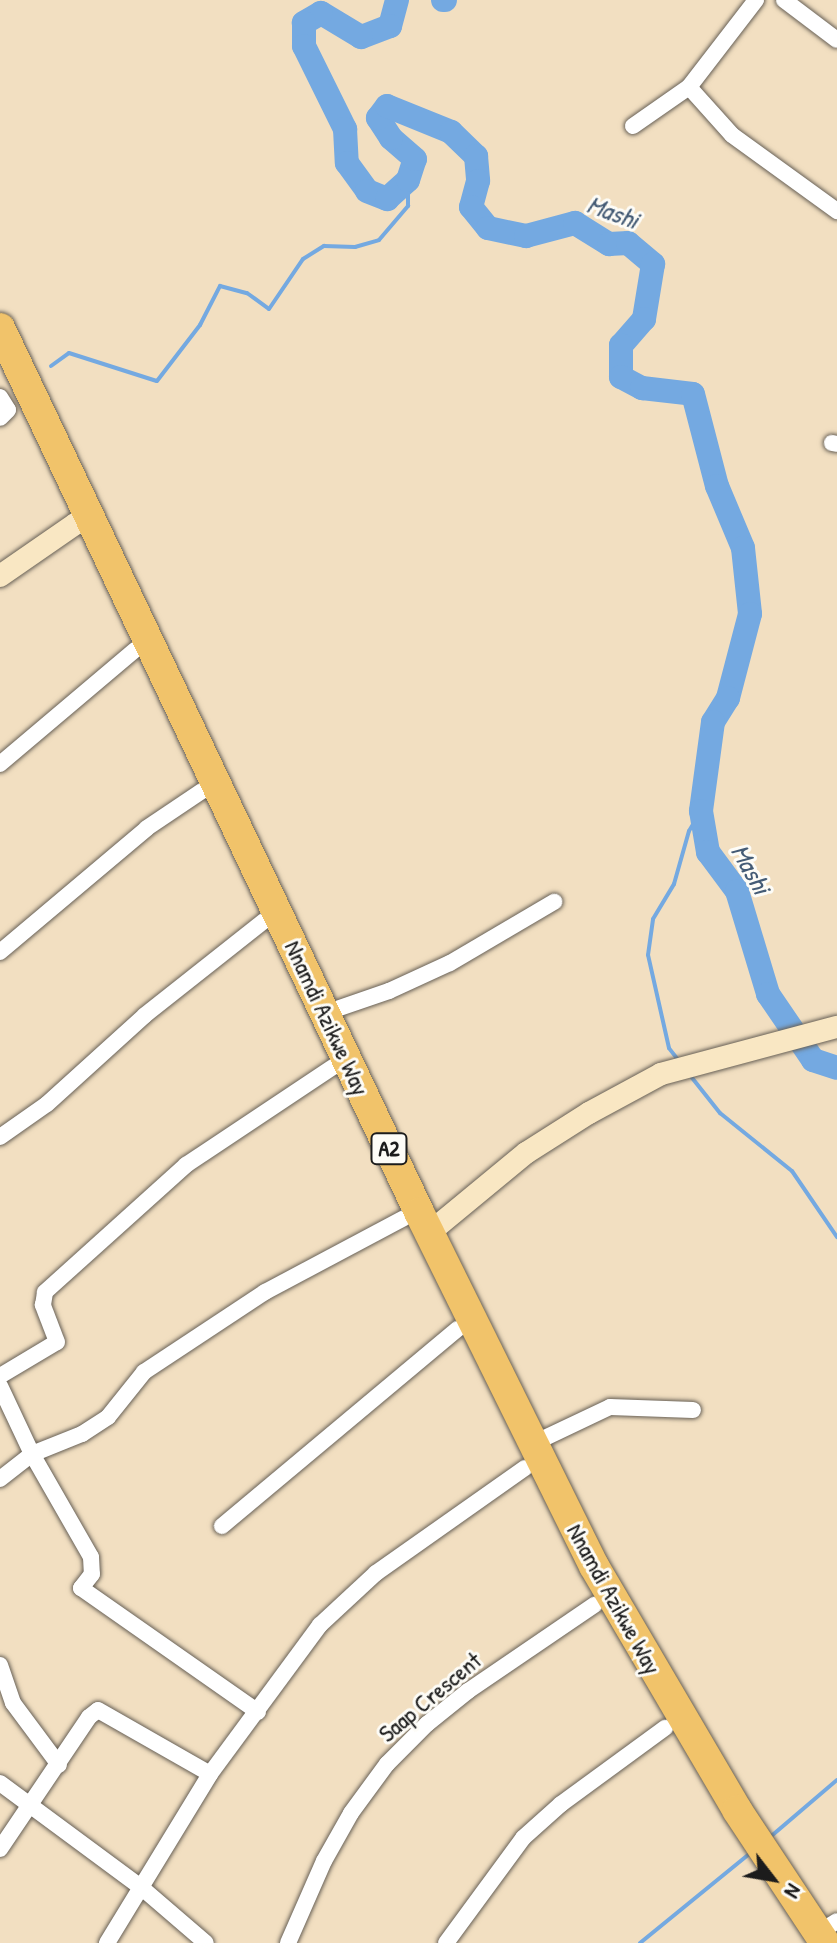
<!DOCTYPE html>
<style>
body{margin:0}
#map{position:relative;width:837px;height:1943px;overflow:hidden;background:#f2dfc1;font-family:"Patrick Hand",sans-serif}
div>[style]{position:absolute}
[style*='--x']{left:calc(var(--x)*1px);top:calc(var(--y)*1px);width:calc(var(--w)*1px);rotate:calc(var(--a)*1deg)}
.stream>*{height:4px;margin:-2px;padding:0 2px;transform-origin:2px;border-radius:2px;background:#74a9e1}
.river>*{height:24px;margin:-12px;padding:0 12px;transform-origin:12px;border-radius:12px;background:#74a9e1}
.roads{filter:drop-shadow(0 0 2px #676056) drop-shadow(0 0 2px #676056)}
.street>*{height:16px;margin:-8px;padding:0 8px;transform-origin:8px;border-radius:8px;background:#fff}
.secondary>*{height:22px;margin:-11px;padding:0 11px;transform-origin:11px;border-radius:11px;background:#f9e7c3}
.highway>*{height:30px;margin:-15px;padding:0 15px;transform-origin:15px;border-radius:15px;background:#f1c36a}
span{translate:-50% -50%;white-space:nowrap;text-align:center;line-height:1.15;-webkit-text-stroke:6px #fdfcf7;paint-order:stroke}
.shield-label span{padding:2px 6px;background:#fdfcf7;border:2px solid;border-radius:6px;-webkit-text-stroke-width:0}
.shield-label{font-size:22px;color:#1c1c1c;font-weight:700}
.street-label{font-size:24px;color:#1c1c1c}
.water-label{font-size:26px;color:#445b75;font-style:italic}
.north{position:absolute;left:733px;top:1839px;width:80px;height:80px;-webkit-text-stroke:6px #fdfcf7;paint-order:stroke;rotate:121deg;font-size:22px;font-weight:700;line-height:32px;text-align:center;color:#1c1c1c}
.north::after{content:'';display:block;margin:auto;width:28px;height:36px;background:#1c1c1c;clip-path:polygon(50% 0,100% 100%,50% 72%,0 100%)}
</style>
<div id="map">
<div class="stream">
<i style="--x:51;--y:366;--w:22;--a:-36"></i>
<i style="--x:69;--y:353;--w:92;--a:17.7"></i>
<i style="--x:157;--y:381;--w:71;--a:-52.5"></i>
<i style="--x:200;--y:325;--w:44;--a:-62.9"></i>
<i style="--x:220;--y:286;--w:28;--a:15"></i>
<i style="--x:247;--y:293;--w:27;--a:36"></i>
<i style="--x:269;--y:309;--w:60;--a:-55.8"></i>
<i style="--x:303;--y:259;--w:25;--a:-32"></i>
<i style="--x:324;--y:246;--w:31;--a:2"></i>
<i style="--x:355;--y:247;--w:25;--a:-16"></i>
<i style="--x:379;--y:240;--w:45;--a:-49.5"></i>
<i style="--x:408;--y:206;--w:26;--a:-90"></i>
<i style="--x:679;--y:1061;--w:16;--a:-128"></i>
<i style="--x:669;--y:1048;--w:95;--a:-102.7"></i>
<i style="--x:648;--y:955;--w:36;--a:-82"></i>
<i style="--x:653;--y:919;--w:41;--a:-59"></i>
<i style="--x:674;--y:884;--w:55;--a:-74.2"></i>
<i style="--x:689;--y:831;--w:23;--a:-59"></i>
<i style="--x:689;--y:1074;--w:50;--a:51.5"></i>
<i style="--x:720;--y:1113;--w:92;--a:38.9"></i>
<i style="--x:792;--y:1171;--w:80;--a:55.7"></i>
<i style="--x:769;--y:1838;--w:89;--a:-40.5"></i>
<i style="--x:640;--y:1943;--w:146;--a:-39.2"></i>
</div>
<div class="river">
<i style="--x:397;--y:0;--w:27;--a:105"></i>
<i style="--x:390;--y:26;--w:31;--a:159"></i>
<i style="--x:361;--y:37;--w:47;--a:-149"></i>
<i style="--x:321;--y:13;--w:20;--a:150"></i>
<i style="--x:304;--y:23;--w:23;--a:90"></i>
<i style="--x:304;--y:46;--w:93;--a:63.7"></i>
<i style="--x:345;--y:129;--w:34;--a:87"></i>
<i style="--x:347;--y:163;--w:34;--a:54"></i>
<i style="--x:367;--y:191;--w:22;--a:22"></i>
<i style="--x:387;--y:199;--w:28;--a:-42"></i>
<i style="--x:408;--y:180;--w:22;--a:-72"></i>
<i style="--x:415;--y:159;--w:32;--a:-139"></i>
<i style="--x:391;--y:138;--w:24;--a:-123"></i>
<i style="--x:378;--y:118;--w:15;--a:-53"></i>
<i style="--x:387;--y:106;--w:69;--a:22.1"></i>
<i style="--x:451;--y:132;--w:35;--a:44"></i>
<i style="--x:476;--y:156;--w:25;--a:85"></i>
<i style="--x:478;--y:181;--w:27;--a:105"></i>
<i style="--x:471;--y:207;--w:27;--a:51"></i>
<i style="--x:488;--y:228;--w:39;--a:12"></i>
<i style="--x:526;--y:236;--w:51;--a:-14.9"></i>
<i style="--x:575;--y:223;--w:40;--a:32"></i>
<i style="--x:609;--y:244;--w:19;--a:-3"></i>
<i style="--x:628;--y:243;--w:33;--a:40"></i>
<i style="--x:653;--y:264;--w:56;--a:99.3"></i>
<i style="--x:644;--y:319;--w:35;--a:131"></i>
<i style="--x:621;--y:345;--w:32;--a:90"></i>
<i style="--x:621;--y:377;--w:24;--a:28"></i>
<i style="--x:642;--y:388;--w:51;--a:6.7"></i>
<i style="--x:693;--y:394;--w:95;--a:75.4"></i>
<i style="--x:717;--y:486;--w:67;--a:67.2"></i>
<i style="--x:743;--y:548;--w:66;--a:83.9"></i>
<i style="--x:750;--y:614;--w:87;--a:104.7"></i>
<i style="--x:728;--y:698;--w:28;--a:122"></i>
<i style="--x:713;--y:722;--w:90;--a:97.7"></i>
<i style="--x:701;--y:811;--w:42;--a:80.3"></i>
<i style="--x:708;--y:852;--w:49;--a:53.4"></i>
<i style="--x:737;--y:891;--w:108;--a:73.2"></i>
<i style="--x:768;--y:994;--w:80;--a:55.7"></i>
<i style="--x:813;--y:1060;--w:25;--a:18"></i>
<i style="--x:443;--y:0;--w:2;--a:0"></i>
</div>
<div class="roads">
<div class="street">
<i style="--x:784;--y:0;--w:66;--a:37"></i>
<i style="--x:689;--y:87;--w:64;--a:48.1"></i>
<i style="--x:732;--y:135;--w:130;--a:35.9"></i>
<i style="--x:633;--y:126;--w:68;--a:-34.9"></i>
<i style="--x:689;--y:87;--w:110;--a:-52.4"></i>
<i style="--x:0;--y:397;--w:15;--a:58"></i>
<i style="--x:8;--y:410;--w:11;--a:135"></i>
<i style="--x:832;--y:443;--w:5;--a:11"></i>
<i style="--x:0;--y:764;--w:177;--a:-40.2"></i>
<i style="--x:0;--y:952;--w:192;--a:-40.1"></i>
<i style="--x:147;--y:828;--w:66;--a:-33.9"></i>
<i style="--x:325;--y:1013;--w:68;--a:-19"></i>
<i style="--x:389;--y:991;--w:67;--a:-24.7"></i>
<i style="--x:450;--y:963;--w:121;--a:-30.4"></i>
<i style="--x:0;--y:1137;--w:57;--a:-35.1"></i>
<i style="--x:47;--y:1104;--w:132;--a:-42.2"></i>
<i style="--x:145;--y:1015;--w:152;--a:-38.3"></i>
<i style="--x:0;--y:1376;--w:66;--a:-30.8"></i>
<i style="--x:57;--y:1342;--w:40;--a:-111"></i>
<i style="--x:43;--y:1305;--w:13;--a:-81"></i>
<i style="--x:45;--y:1292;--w:190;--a:-42"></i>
<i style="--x:186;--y:1165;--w:177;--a:-33.7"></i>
<i style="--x:0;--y:1386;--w:75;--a:64.8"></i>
<i style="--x:32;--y:1454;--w:119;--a:60.2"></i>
<i style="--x:91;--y:1557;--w:17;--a:87"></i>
<i style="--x:92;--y:1574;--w:18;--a:128"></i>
<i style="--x:81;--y:1588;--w:216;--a:35"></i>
<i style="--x:532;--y:1444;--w:86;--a:-25.4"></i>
<i style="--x:610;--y:1407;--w:83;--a:2.1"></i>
<i style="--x:0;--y:1479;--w:41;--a:-38"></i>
<i style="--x:32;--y:1454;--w:54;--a:-21.8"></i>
<i style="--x:82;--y:1434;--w:31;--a:-33"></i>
<i style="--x:108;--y:1417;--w:58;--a:-51.3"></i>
<i style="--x:144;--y:1372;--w:145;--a:-33.5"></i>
<i style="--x:265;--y:1292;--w:157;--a:-28"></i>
<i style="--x:222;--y:1526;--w:307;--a:-39.9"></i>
<i style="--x:0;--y:1665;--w:40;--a:71.1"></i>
<i style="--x:13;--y:1703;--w:77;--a:53.4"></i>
<i style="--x:0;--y:1783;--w:177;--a:36.5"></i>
<i style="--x:142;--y:1888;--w:84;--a:40.7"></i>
<i style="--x:0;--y:1849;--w:159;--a:-56"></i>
<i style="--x:89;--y:1717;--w:11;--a:-38"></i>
<i style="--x:98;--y:1710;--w:129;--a:29.7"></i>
<i style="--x:818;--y:1933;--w:22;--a:-32"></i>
<i style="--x:107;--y:1943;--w:198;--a:-58.6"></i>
<i style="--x:210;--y:1774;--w:185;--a:-53.6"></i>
<i style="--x:320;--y:1625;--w:76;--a:-42.9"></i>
<i style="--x:376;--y:1573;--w:182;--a:-35.2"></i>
<i style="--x:288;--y:1943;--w:90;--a:-66.3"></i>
<i style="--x:324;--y:1861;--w:55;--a:-60.6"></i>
<i style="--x:351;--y:1813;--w:61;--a:-53.7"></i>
<i style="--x:387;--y:1764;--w:57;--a:-45"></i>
<i style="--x:427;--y:1724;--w:53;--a:-38.8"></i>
<i style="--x:468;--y:1691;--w:153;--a:-34.3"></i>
<i style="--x:446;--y:1943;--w:130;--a:-53.7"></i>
<i style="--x:523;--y:1838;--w:51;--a:-41.8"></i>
<i style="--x:561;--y:1804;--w:129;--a:-36.2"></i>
</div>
<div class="secondary">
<i style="--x:0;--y:576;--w:91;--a:-34.7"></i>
<i style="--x:75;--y:524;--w:17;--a:-24"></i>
<i style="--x:429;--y:1233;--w:126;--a:-39.5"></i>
<i style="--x:526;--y:1153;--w:75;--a:-32.4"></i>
<i style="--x:589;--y:1113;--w:82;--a:-28.4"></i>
<i style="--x:661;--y:1074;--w:182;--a:-15"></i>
</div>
<div class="highway">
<i style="--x:0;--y:328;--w:978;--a:64.64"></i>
<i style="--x:419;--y:1212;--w:395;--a:63.7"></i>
<i style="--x:594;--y:1566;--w:283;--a:59.6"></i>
<i style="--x:737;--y:1810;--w:159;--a:56.5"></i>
</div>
</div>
<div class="shield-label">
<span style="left:389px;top:1149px">A2</span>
</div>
<div class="street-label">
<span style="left:327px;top:1018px;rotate:65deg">Nnamdi Azikwe Way</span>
<span style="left:614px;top:1599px;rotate:61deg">Nnamdi Azikwe Way</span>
<span style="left:430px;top:1697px;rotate:-40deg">Saap Crescent</span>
</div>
<div class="water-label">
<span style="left:613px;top:212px;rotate:20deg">Mashi</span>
<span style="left:751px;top:869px;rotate:61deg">Mashi</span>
</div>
<div class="north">N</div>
</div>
